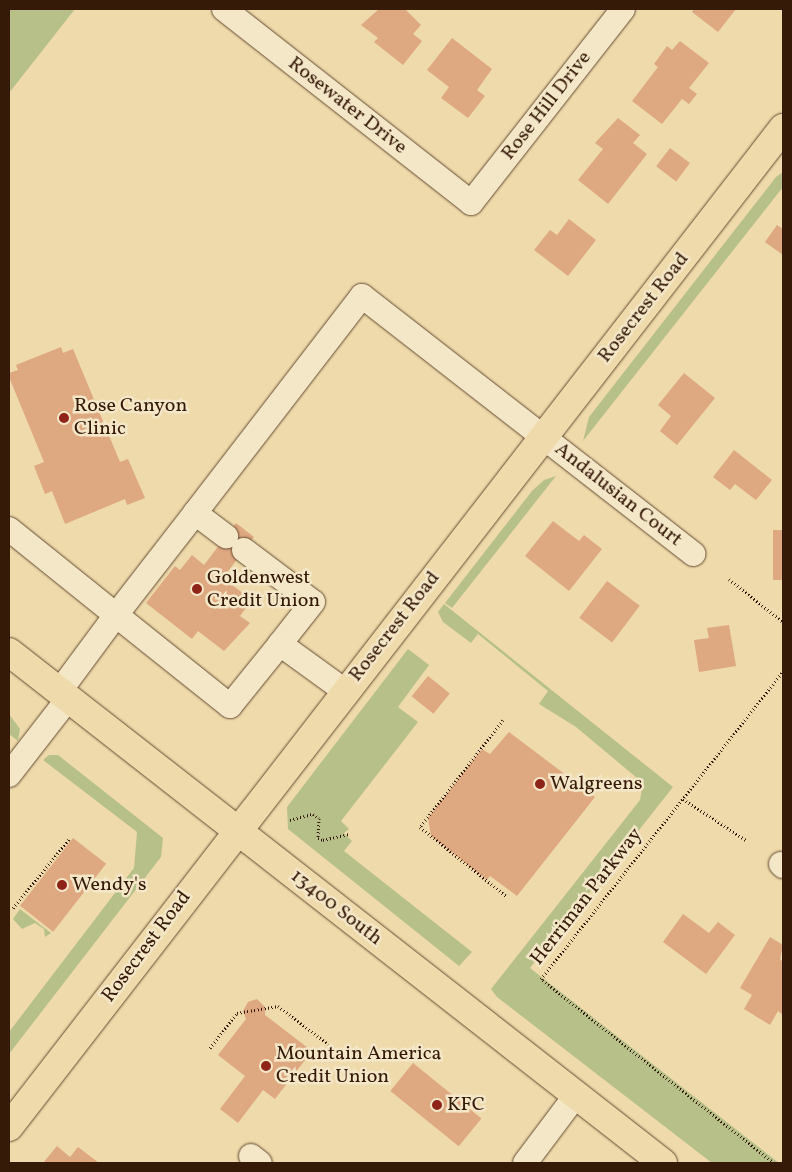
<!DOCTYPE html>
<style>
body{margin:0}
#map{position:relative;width:792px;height:1172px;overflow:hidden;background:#eedaab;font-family:Vollkorn,serif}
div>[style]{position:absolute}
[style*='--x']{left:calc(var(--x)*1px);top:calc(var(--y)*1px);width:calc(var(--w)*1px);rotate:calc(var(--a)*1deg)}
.green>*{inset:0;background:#b8c089}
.building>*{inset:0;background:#dea880;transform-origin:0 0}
.path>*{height:3px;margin-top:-1.5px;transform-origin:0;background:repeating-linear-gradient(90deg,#361a08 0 1px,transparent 0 3.5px)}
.roads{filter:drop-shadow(0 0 1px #644a31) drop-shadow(0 0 1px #644a31)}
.minor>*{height:24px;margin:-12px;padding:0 12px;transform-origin:12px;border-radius:12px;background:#f4e7c8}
.major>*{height:28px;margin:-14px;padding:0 14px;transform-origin:14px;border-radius:14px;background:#eedaab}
.dots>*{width:14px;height:14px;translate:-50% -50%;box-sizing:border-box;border:2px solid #f4e7c8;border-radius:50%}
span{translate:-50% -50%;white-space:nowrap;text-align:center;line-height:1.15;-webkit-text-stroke:5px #f4e7c8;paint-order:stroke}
.street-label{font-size:20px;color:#361a08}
.poi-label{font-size:20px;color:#361a08}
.left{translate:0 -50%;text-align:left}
.frame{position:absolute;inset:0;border:10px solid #361a08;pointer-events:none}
</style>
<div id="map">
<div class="green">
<i style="clip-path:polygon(9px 9px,75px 9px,9px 93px)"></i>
<i style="clip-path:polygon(783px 172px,783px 187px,583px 441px,589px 417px,776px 177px)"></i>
<i style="clip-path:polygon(556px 476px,452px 608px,445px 603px,532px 491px,544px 480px)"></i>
<i style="clip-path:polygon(444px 604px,673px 787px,530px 968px,779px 1163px,712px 1163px,497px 997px,491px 989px,640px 800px,643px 783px,576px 727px,539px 704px,548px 691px,478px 634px,471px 643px,443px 622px,438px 612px)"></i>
<i style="clip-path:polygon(408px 649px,429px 665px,398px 707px,418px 722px,341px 821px,349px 829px,344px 833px,352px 841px,344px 851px,472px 952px,459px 966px,288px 829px,287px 807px)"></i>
<i style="clip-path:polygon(9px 714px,20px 729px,18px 741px,9px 734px)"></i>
<i style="clip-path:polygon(49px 755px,58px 755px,163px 838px,161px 857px,9px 1054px,9px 1032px,134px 868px,137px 832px,43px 760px)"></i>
<i style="clip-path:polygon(20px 909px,51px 933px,45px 937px,44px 929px,35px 923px,22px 929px,13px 919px)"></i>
</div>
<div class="building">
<i style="clip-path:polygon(379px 9px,405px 9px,421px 25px,413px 34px,422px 41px,403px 65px,374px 42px,378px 38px,361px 25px)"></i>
<i style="clip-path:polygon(694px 9px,736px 9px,718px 32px,692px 12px)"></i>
<i style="clip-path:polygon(452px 38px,492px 69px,477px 90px,485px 96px,468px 118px,441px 98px,449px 87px,427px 70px)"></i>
<i style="clip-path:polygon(680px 41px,709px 63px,689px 88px,697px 94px,689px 104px,682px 99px,662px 124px,632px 101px,658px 67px,654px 64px,667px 46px,672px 50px)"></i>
<i style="clip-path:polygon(618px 118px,640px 135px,633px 143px,647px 154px,608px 204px,578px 180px,603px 149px,595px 143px)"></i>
<i style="left:670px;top:148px;width:25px;height:23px;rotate:37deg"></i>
<i style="clip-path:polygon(569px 219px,596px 240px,568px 276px,534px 250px,550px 230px,557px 235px)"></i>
<i style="clip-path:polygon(777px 225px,783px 229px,783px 255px,765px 242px)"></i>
<i style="clip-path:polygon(61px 347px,63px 353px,73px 349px,120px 462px,128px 459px,145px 498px,127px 505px,125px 499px,65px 524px,52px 491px,45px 494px,34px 466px,44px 462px,9px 377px,9px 373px,18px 370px,16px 365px)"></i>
<i style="clip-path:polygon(684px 373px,715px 398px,677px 445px,660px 431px,671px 416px,658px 405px)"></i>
<i style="clip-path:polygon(734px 450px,772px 480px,756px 500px,735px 484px,730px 490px,713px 477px)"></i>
<i style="clip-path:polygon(553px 521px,579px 541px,584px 535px,602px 549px,569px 591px,525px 556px)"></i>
<i style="clip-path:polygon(236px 523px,254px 537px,223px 578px,252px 600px,240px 616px,250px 623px,224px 651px,198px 631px,192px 639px,146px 603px,175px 566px,180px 570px,192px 555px,204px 565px)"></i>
<i style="left:783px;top:530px;width:50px;height:10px;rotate:90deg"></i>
<i style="left:607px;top:581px;width:41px;height:46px;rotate:37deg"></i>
<i style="clip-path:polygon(729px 625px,736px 666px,699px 672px,694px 640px,709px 638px,707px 628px)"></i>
<i style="left:428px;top:676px;width:28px;height:26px;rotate:39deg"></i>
<i style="clip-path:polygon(509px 732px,595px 797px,517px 896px,490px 876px,487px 880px,431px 836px,428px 818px,482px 749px,490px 754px)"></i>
<i style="left:73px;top:838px;width:42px;height:86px;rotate:38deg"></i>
<i style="clip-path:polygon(683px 914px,709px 933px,718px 922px,735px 935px,706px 974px,663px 942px)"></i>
<i style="clip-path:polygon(770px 937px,783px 945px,780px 959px,783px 962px,783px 1015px,778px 1011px,770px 1025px,744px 1009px,752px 995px,740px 988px)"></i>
<i style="clip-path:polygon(257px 999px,265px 1007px,265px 1015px,312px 1051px,275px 1099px,263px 1090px,238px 1123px,220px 1109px,245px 1076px,218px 1055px,246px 1019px,243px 1011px,248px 1002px)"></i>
<i style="left:413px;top:1063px;width:88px;height:36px;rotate:39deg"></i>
<i style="clip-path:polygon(57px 1146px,70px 1157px,78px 1147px,99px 1163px,43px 1163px)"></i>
</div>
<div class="path">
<i style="--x:729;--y:579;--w:69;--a:38.5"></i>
<i style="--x:503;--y:720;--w:135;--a:127.8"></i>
<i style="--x:420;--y:827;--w:110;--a:38.7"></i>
<i style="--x:683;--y:799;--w:75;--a:33.1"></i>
<i style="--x:290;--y:820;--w:24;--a:-15"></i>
<i style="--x:313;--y:814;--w:7;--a:34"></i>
<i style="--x:319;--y:818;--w:20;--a:93"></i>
<i style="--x:318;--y:838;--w:5;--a:22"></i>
<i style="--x:323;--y:840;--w:26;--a:-13"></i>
<i style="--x:13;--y:908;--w:89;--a:-50.9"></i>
<i style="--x:210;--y:1048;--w:44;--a:-52.4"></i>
<i style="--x:237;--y:1013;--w:42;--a:-9.7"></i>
<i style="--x:278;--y:1006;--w:63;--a:37.2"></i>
<i style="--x:774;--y:1163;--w:297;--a:-141.7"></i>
<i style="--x:541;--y:979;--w:391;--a:-51.8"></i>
</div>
<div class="roads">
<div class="minor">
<i style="--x:224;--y:9;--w:314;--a:38.1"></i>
<i style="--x:471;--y:203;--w:246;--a:-51.9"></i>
<i style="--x:195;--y:513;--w:274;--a:-52.4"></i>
<i style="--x:362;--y:296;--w:420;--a:37.9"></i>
<i style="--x:9;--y:529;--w:137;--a:38.8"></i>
<i style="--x:116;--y:615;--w:129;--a:-52.2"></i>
<i style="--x:195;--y:513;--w:39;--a:37"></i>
<i style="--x:244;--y:550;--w:86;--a:37"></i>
<i style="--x:313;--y:602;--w:53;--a:128.2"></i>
<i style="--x:59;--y:692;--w:96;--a:-53.5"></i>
<i style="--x:116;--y:615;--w:146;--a:38.6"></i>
<i style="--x:230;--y:706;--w:80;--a:-51.1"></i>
<i style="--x:280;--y:644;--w:80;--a:35.9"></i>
<i style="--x:9;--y:775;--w:96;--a:-52.2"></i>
<i style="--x:781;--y:864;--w:3;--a:45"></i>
<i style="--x:251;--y:1156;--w:11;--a:38"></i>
<i style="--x:525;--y:1163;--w:85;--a:-53.1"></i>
</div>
<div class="major">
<i style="--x:9;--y:652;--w:830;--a:38"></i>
<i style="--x:9;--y:1127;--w:1264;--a:-52.23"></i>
</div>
</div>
<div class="dots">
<i style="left:64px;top:418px;background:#8f2418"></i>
<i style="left:197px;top:589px;background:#8f2418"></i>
<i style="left:540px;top:784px;background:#8f2418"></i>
<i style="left:62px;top:885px;background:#8f2418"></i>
<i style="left:266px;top:1066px;background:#8f2418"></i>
<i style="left:437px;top:1105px;background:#8f2418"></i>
</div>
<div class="street-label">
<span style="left:347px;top:106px;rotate:38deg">Rosewater Drive</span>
<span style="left:547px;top:106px;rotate:-52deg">Rose Hill Drive</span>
<span style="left:644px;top:308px;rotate:-52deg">Rosecrest Road</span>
<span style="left:618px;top:495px;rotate:38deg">Andalusian Court</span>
<span style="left:395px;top:627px;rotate:-52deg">Rosecrest Road</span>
<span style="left:587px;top:897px;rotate:-52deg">Herriman Parkway</span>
<span style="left:336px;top:908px;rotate:38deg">13400 South</span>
<span style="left:147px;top:947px;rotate:-53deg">Rosecrest Road</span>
</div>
<div class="poi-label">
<span class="left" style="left:74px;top:418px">Rose Canyon<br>Clinic</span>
<span class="left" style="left:207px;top:590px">Goldenwest<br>Credit Union</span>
<span class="left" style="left:550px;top:784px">Walgreens</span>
<span class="left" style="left:72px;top:885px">Wendy's</span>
<span class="left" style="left:276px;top:1066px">Mountain America<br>Credit Union</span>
<span class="left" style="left:447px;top:1105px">KFC</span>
</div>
<div class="frame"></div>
</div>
